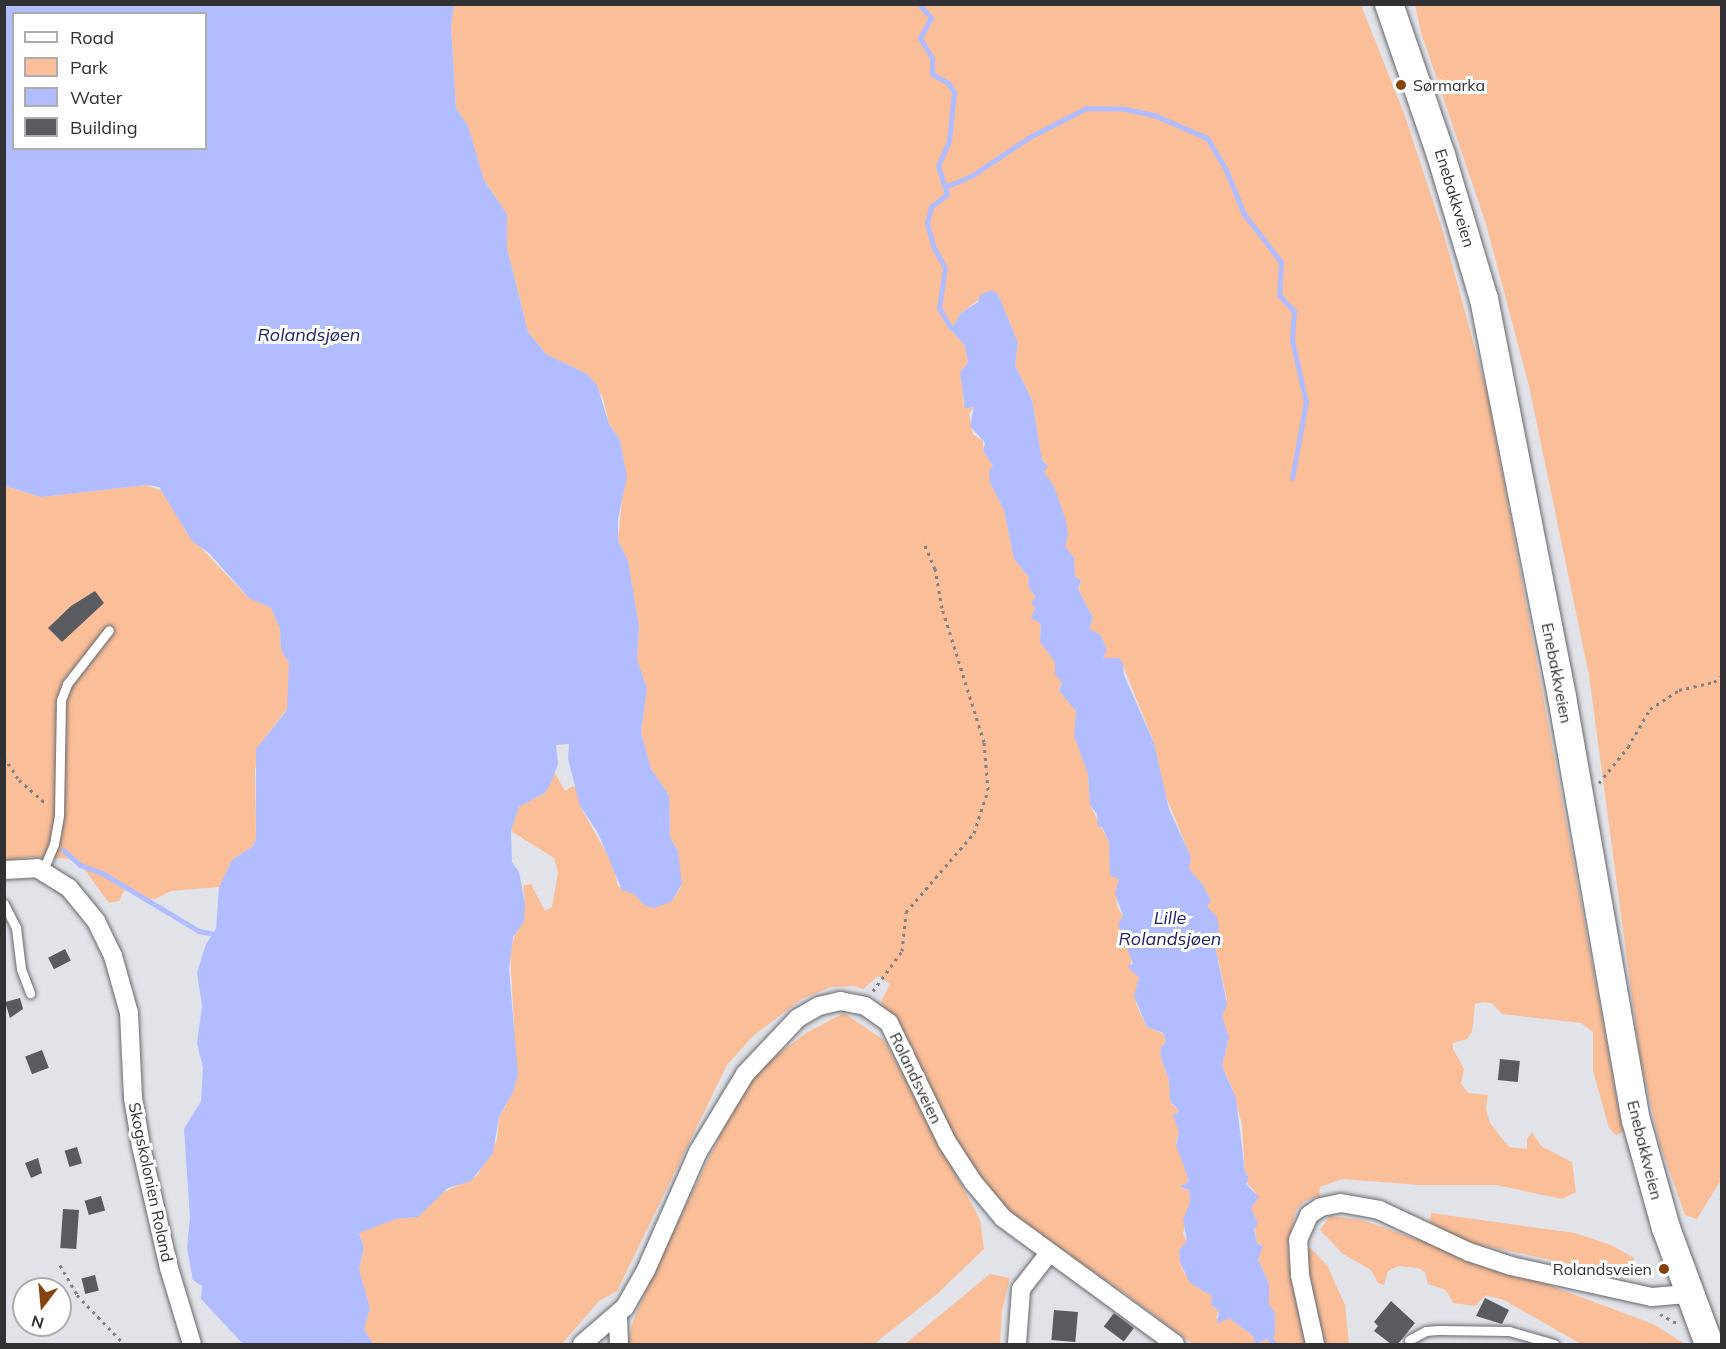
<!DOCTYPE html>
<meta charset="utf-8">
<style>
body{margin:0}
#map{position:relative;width:1726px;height:1349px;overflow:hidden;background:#e2e3e9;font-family:Mulish,sans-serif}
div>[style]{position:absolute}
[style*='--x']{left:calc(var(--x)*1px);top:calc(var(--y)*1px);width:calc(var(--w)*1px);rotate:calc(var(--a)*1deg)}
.green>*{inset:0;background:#fabe99}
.water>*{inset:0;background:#b1bdfe}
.stream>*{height:5px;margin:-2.5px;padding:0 2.5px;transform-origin:2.5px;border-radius:2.5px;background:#b1bdfe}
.building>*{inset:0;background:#595b60;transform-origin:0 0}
.path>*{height:3px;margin-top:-1.5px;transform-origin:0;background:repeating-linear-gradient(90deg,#818186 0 3px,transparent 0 7.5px)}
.roads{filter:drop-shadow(0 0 2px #67696e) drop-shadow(0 0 2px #67696e)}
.service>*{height:9px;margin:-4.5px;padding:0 4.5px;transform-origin:4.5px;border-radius:4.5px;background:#fff}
.minor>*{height:18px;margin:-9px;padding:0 9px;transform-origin:9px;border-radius:9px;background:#fff}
.primary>*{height:28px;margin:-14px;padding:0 14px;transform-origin:14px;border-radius:14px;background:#fff}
.dots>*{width:16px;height:16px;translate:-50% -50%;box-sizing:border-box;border:3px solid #fff;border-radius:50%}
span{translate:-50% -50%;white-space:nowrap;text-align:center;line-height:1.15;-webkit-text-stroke:6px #fff;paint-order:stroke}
.poi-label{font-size:16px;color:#313134}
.left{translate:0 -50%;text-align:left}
.right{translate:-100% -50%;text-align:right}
.street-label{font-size:16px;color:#313134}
.water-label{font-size:18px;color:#22226b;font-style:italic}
.frame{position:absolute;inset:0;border:6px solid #313134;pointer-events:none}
.legend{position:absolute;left:12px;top:12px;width:195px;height:138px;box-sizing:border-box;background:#fff;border:2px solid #adadae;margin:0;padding:8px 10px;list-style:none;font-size:18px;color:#313134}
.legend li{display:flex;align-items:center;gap:12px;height:30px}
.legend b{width:30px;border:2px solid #adadae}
.north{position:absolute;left:12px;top:1277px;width:60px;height:60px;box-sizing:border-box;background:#fff;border:2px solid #adadae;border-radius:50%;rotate:196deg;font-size:16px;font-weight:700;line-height:24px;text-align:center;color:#313134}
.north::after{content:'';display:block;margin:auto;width:21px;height:27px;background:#84420d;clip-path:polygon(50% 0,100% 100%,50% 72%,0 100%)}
</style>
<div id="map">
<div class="green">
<i style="clip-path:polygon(evenodd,454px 5px,1361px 5px,1405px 116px,1444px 235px,1488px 396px,1623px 1132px,1616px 1135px,1609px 1128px,1593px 1071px,1593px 1032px,1581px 1023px,1502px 1014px,1492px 1003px,1482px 1002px,1475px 1004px,1472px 1032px,1467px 1039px,1453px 1043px,1453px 1049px,1464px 1069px,1461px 1084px,1468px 1093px,1488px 1095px,1486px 1109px,1490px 1123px,1509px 1147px,1527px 1149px,1527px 1139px,1532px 1132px,1541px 1146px,1572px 1162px,1576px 1192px,1562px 1199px,1496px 1185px,1420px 1185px,1342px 1179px,1320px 1187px,1319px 1196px,1305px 1201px,1296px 1210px,1292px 1228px,1288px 1249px,1291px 1277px,1305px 1344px,1193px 1344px,1119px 1289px,1018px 1222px,989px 1190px,950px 1131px,881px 1002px,890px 984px,878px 976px,863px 989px,854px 986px,831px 987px,802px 999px,753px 1036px,727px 1065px,617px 1291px,599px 1301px,562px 1344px,373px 1344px,364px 1329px,370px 1308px,359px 1269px,364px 1248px,359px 1232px,396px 1219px,418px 1217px,438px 1195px,477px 1176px,497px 1140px,499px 1117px,506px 1106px,514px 1025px,510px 951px,525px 903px,523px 886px,531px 884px,545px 911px,552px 907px,558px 872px,554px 858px,511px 831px,519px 807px,545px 793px,555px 773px,565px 791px,573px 786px,579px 792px,580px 806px,613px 865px,618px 886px,634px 894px,644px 905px,673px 899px,681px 887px,678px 851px,670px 837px,669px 795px,651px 769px,641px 732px,647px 689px,637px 659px,639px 626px,628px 561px,618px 540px,625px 470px,620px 440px,609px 424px,603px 398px,587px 374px,546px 354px,528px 332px,507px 248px,507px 214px,484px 180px,468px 126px,456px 108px,451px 26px,454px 5px,986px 294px,998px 294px,1018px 344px,1015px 365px,1032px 400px,1042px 460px,1046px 463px,1044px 472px,1066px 521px,1065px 546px,1074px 558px,1075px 577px,1081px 580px,1078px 589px,1093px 618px,1089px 629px,1100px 634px,1106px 648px,1103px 658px,1119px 658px,1124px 668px,1154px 743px,1160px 782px,1188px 850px,1189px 869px,1209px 896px,1206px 905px,1227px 1000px,1222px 1017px,1228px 1042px,1222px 1066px,1233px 1090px,1242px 1125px,1245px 1173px,1249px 1176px,1246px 1182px,1256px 1193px,1251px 1208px,1257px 1243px,1261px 1244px,1258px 1259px,1269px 1284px,1269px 1305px,1275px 1318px,1270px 1339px,1255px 1344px,1253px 1336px,1229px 1318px,1216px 1318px,1219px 1311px,1213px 1307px,1212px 1296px,1184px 1273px,1180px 1262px,1179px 1250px,1187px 1241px,1183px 1234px,1190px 1202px,1189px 1190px,1181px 1188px,1189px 1180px,1176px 1142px,1179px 1132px,1174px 1114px,1179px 1111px,1172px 1105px,1169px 1080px,1162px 1061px,1160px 1049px,1166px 1042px,1163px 1034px,1147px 1027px,1136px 1004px,1139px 978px,1130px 967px,1132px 957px,1121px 931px,1123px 916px,1117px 907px,1116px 890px,1119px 879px,1110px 872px,1109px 842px,1090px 805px,1088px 774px,1076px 711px,1059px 691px,1062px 682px,1055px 670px,1055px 662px,1040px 635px,1041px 623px,1033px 619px,1036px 598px,1028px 586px,1029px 577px,1014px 559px,1004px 510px,990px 483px,993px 466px,983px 451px,983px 441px,973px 434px,969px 414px,974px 407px,967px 409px,963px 401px,968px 363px,965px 346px,951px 330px,961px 313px,986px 294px)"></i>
<i style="clip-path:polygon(1415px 5px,1721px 5px,1722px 1178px,1697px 1219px,1685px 1215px,1659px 1142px,1640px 1057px,1589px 675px,1529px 386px,1486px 224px,1421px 32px)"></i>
<i style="clip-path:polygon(146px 485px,165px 492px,186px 532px,246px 595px,271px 608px,280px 629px,281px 650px,289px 663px,290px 694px,287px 709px,267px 735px,255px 768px,256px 839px,253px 846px,232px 860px,219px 887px,171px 891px,155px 899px,143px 899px,125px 889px,119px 901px,109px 903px,77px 859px,31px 857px,5px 861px,4px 486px,41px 497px)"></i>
<i style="clip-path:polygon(844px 1013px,885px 1041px,980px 1220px,984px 1249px,936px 1295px,874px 1344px,628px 1344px,632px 1324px,654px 1271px,738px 1098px,765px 1064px,806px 1033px)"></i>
<i style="clip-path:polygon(1431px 1213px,1575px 1233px,1611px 1245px,1634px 1258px,1631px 1270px,1619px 1274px,1461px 1241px,1430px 1223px)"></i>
<i style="clip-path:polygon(1330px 1216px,1362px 1220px,1546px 1284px,1653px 1324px,1685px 1344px,1581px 1344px,1504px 1300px,1486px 1295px,1475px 1306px,1453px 1303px,1446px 1290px,1428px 1284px,1425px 1272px,1418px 1268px,1398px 1266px,1388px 1271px,1384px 1285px,1378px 1283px,1371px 1270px,1343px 1254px,1320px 1230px)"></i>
<i style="clip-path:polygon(1310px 1248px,1327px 1265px,1345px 1305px,1349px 1344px,1325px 1344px,1304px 1259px)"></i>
<i style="clip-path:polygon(990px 1274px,1010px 1278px,1002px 1311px,1000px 1344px,905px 1344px)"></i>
</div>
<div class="water">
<i style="clip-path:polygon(evenodd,5px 4px,454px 5px,451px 26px,456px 108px,468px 126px,484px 180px,507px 214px,507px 248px,528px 332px,546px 354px,587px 374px,597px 385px,609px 424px,620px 440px,627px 477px,618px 519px,618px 540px,628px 561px,639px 626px,637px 659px,647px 689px,641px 732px,651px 769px,669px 795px,670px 837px,678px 851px,682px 884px,671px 902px,654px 908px,644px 905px,634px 894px,622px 890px,598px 833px,580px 806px,568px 759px,569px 744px,556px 745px,558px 764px,551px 783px,545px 793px,519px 807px,511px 831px,512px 862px,519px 872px,525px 903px,524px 922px,513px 937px,509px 969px,518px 1075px,513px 1092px,499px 1117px,493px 1153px,471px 1181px,448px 1188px,418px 1217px,396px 1219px,359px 1233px,364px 1248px,359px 1269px,370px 1308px,364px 1329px,373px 1344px,243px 1344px,201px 1299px,202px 1286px,193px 1280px,187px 1248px,190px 1217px,184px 1129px,201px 1101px,203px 1068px,197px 1043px,202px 1006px,197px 973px,206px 944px,216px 929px,219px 887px,232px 860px,253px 846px,256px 839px,256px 749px,287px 710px,289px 663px,281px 650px,280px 629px,271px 608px,249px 598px,209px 553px,192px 541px,159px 487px,146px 485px,41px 497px,5px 486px,5px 4px,14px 14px,206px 14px,206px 148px,14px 148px,14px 14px)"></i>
<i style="clip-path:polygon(992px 290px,998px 294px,1018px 343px,1015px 365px,1032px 400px,1042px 460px,1048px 466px,1044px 472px,1054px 486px,1066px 521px,1068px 536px,1065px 546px,1074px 558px,1075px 577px,1081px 580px,1078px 589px,1093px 618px,1089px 629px,1100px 634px,1107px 650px,1103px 658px,1119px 658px,1123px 664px,1124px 675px,1154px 743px,1169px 809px,1191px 857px,1189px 869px,1203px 885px,1211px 901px,1207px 906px,1217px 917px,1219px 929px,1215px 946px,1227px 1004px,1222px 1017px,1229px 1037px,1222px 1066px,1236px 1098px,1245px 1173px,1249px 1177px,1246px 1184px,1259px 1197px,1251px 1208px,1258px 1223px,1254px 1229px,1257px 1243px,1263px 1246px,1258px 1259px,1269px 1284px,1269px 1305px,1275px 1312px,1275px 1336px,1255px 1344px,1253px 1336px,1229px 1318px,1217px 1324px,1219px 1311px,1211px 1305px,1212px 1296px,1190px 1283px,1180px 1262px,1179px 1250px,1187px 1241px,1183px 1220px,1190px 1202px,1189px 1190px,1180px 1187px,1189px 1181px,1176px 1145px,1179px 1132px,1173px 1115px,1179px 1111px,1170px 1101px,1169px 1080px,1162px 1061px,1160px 1049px,1166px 1042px,1163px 1033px,1147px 1027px,1134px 996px,1139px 978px,1127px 966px,1133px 964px,1118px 924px,1123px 916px,1115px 893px,1119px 879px,1110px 876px,1109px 842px,1102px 827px,1098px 827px,1097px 814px,1090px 805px,1088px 774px,1074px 736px,1076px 711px,1059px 691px,1062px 683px,1055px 674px,1055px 662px,1040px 642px,1041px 624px,1031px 618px,1035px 608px,1031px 601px,1036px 598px,1028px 586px,1029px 577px,1014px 559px,1004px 510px,990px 483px,989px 470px,993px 466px,983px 451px,985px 443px,970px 426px,974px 407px,965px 409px,960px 372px,968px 363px,965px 346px,951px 330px,961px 313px,978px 302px,980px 295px)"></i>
</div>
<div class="stream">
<i style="--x:919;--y:4;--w:18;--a:49"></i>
<i style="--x:931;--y:18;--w:23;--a:119"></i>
<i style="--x:920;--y:38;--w:23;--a:59"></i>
<i style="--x:932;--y:58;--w:16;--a:90"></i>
<i style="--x:932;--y:74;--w:18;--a:29"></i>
<i style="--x:948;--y:83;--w:11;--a:56"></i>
<i style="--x:954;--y:92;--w:49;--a:95.8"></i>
<i style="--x:949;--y:141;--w:27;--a:114"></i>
<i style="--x:938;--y:166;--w:29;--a:72"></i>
<i style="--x:947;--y:194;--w:21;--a:141"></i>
<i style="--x:931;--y:207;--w:16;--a:104"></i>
<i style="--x:927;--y:223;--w:24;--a:75"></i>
<i style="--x:933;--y:246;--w:25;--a:61"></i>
<i style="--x:945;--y:268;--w:40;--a:98.5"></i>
<i style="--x:939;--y:308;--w:23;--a:59"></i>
<i style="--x:945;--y:187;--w:30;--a:-23"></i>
<i style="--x:973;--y:175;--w:66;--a:-33.9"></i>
<i style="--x:1028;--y:138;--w:65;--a:-27.3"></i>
<i style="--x:1086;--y:108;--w:39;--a:1"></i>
<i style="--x:1125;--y:109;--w:30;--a:12"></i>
<i style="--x:1154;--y:115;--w:58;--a:23.5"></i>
<i style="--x:1207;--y:138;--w:37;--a:59"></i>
<i style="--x:1226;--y:170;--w:48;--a:67.8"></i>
<i style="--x:1244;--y:214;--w:61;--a:52.4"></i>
<i style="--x:1281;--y:262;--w:33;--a:93"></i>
<i style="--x:1279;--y:295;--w:22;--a:47"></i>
<i style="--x:1294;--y:311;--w:29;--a:94"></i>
<i style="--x:1292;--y:340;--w:64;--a:77.3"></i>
<i style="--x:1306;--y:402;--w:77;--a:100.4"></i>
<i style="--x:63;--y:850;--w:23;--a:41"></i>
<i style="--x:80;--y:865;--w:23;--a:20"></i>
<i style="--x:102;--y:873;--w:113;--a:30.9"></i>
<i style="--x:199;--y:931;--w:16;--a:11"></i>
<i style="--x:1270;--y:1339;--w:7;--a:45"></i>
</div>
<div class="building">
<i style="clip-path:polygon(95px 591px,104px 603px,62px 642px,48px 628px,71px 606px)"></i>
<i style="left:65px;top:949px;width:13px;height:19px;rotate:63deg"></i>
<i style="clip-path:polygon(20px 998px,23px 1009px,10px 1018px,5px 1002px)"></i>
<i style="left:42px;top:1050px;width:19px;height:18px;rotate:69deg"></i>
<i style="left:1500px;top:1059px;width:20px;height:21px;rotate:6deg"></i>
<i style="left:77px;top:1147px;width:17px;height:13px;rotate:73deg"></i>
<i style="clip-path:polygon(38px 1158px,42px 1173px,31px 1178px,25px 1163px)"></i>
<i style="left:101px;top:1196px;width:15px;height:17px;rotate:74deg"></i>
<i style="left:63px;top:1209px;width:16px;height:39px;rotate:4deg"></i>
<i style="left:95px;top:1275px;width:16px;height:14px;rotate:76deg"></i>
<i style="clip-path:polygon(1485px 1298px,1509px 1310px,1502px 1324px,1476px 1316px)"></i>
<i style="clip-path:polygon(1391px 1301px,1415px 1323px,1398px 1344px,1391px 1344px,1374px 1331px,1378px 1326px,1374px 1322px)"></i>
<i style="left:1054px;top:1310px;width:24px;height:30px;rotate:5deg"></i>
<i style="left:1114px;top:1313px;width:25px;height:17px;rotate:37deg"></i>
</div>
<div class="path">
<i style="--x:4;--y:757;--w:27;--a:57"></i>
<i style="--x:19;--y:780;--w:37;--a:41"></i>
<i style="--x:1599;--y:783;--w:46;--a:-51.1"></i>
<i style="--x:1628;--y:747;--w:44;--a:-59.9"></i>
<i style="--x:1650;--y:709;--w:35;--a:-33"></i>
<i style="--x:1679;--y:690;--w:36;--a:-13"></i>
<i style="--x:1714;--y:682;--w:10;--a:-37"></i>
<i style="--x:873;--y:991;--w:49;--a:-54.1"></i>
<i style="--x:902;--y:951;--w:39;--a:-84"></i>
<i style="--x:906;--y:912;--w:104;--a:-49.3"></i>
<i style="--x:974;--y:833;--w:45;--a:-72"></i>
<i style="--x:988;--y:790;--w:48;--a:-94.8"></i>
<i style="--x:984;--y:742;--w:140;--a:-107.4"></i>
<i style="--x:942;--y:608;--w:40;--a:-100"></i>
<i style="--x:935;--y:569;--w:30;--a:-113"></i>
<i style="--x:60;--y:1265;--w:34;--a:60"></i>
<i style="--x:77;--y:1295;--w:68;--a:46.2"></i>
<i style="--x:1660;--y:1314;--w:21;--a:29"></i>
</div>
<div class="roads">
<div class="service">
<i style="--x:43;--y:870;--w:28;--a:-67"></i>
<i style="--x:54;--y:844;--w:29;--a:-80"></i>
<i style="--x:59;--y:815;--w:115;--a:-89"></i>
<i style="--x:61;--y:700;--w:17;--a:-69"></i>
<i style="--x:67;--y:684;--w:68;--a:-52.1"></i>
<i style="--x:4;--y:904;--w:27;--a:63"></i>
<i style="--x:16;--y:928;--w:41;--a:83"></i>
<i style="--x:21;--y:969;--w:26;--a:69"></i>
<i style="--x:1409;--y:1340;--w:19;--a:-28"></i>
<i style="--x:1426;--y:1331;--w:12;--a:-5"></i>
<i style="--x:1438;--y:1330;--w:71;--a:0.8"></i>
<i style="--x:1509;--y:1331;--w:47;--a:16.1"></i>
</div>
<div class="minor">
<i style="--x:4;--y:870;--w:33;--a:-3"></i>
<i style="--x:37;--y:868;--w:38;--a:32"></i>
<i style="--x:69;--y:888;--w:43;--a:50.7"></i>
<i style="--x:96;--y:921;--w:39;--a:64"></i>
<i style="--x:113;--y:956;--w:59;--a:74.3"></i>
<i style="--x:129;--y:1013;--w:85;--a:87.3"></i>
<i style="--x:133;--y:1098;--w:49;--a:80.5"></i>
<i style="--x:141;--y:1146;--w:125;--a:77.1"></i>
<i style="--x:169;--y:1268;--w:79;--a:73.2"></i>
<i style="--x:618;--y:1316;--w:28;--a:88"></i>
<i style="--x:582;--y:1344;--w:57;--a:-40.7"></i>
<i style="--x:625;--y:1307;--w:43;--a:-60.4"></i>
<i style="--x:646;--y:1270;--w:129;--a:-66.2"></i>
<i style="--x:698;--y:1152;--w:91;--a:-58.9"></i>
<i style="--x:745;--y:1074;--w:77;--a:-46.6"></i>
<i style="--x:798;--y:1018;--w:24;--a:-30"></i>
<i style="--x:819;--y:1006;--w:22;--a:-13"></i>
<i style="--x:840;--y:1001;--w:25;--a:11"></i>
<i style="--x:865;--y:1006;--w:29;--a:35"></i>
<i style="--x:889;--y:1023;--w:132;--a:64"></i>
<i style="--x:947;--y:1142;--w:48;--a:57"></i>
<i style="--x:973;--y:1182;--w:47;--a:50.2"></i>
<i style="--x:1003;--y:1218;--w:213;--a:36.2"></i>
<i style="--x:1017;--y:1344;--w:55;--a:-85.8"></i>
<i style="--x:1021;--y:1289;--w:46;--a:-52.1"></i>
<i style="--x:1315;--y:1344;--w:71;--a:-102.3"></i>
<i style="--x:1300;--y:1275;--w:35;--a:-93"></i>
<i style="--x:1298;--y:1240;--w:27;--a:-66"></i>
<i style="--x:1309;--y:1215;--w:14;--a:-34"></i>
<i style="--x:1321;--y:1207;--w:20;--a:-11"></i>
<i style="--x:1341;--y:1203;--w:39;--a:10"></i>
<i style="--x:1379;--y:1210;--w:99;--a:25"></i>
<i style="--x:1469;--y:1252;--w:44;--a:18.4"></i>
<i style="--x:1511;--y:1266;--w:144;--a:12.4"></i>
<i style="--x:1652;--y:1297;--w:38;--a:-5"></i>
</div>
<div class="primary">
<i style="--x:1389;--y:4;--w:160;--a:71"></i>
<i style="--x:1441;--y:155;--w:150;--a:73.4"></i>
<i style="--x:1484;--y:299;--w:406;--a:78.9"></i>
<i style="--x:1562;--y:697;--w:429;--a:80.1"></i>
<i style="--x:1636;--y:1120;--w:112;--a:74.5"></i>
<i style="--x:1666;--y:1228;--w:124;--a:69.7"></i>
</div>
</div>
<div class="dots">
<i style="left:1401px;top:85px;background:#84420d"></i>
<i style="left:1664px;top:1269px;background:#84420d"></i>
</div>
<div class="poi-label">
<span class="left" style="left:1413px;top:85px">Sørmarka</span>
<span class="right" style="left:1652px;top:1269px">Rolandsveien</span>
</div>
<div class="street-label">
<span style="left:1455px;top:198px;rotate:73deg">Enebakkveien</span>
<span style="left:1557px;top:673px;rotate:79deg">Enebakkveien</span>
<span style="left:916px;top:1078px;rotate:64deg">Rolandsveien</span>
<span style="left:1645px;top:1150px;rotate:76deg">Enebakkveien</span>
<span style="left:151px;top:1182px;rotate:78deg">Skogskolonien Roland</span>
</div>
<div class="water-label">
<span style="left:309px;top:335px">Rolandsjøen</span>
<span style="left:1170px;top:929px">Lille<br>Rolandsjøen</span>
</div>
<div class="frame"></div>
<ul class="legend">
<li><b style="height:8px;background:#fff"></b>Road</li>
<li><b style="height:16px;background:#fabe99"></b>Park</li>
<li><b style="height:16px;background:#b1bdfe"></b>Water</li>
<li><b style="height:16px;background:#595b60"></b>Building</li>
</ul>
<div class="north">N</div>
</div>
